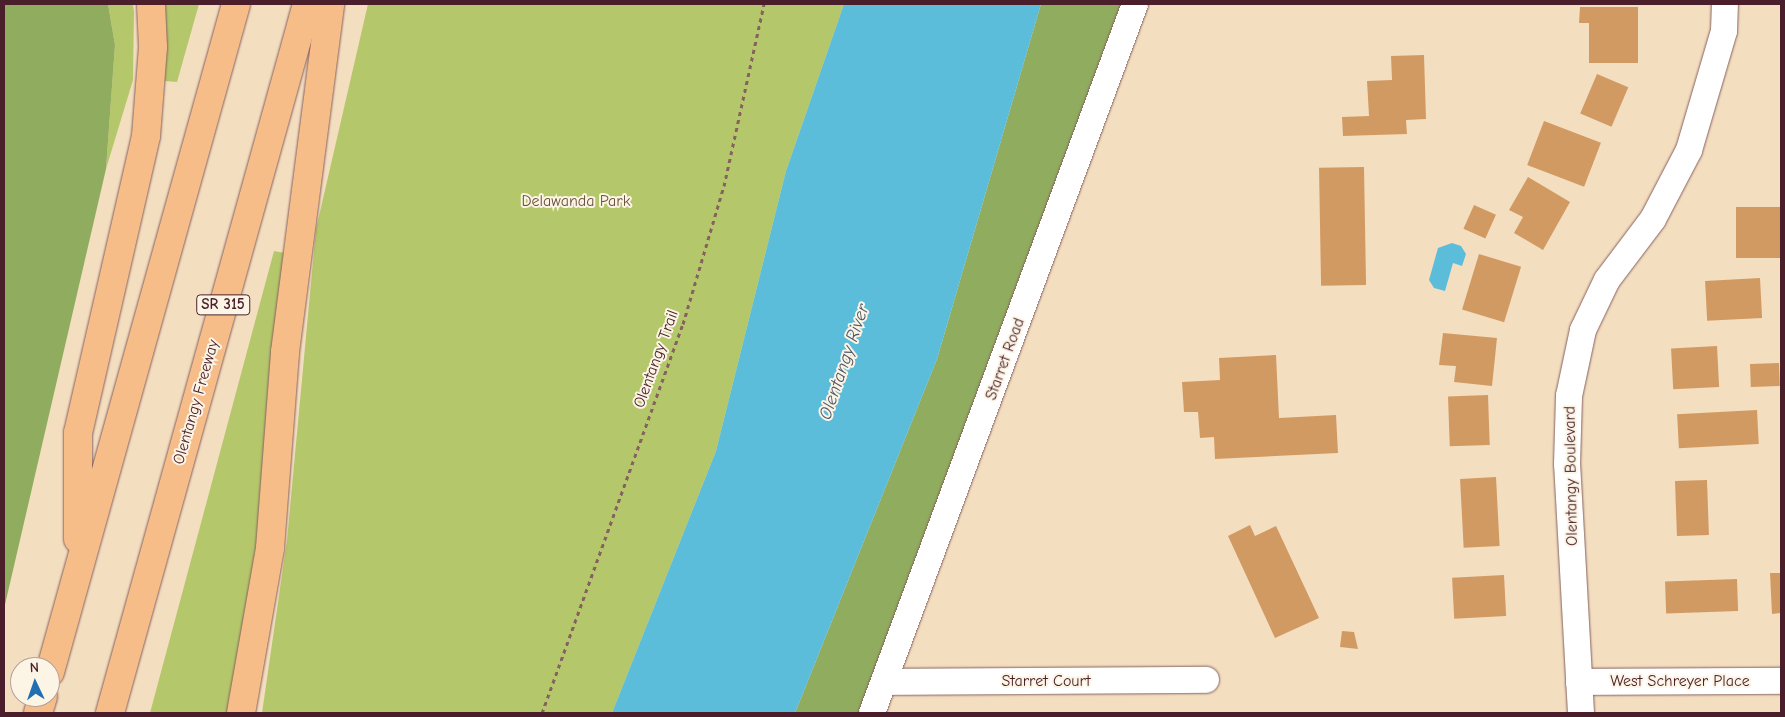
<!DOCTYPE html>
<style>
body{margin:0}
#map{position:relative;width:1785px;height:717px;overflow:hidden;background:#f4dec0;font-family:"Comic Neue",sans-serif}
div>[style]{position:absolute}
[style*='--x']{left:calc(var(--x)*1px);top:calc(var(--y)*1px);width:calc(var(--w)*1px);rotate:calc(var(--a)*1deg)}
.green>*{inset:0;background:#b5c76b}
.forest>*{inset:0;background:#90ac5f}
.water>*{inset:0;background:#5cbddb}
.building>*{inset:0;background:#d29a63;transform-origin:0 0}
.path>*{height:3px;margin-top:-1.5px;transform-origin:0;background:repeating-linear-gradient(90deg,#86625f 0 4px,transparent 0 8px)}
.roads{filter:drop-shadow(0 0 1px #86625f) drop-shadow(0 0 1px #86625f)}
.minor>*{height:26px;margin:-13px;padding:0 13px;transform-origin:13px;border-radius:13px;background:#fff}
.highway>*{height:28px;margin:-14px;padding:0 14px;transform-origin:14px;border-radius:14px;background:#f7bd88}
span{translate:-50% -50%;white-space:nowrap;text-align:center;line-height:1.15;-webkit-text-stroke:4px #fcf5e5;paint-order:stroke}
.shield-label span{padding:1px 4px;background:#fcf5e5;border:1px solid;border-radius:4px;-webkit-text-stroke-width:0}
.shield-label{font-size:15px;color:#4a1f2b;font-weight:700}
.park-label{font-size:16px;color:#6a513e}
.street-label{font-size:16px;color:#4a1f2b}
.water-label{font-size:18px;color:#505669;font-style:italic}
.frame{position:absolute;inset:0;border:5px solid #4a1f2b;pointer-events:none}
.north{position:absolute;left:10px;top:657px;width:50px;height:50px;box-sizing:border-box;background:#fcf5e5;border:1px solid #b59f9b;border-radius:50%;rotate:357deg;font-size:14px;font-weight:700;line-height:20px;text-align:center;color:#4a1f2b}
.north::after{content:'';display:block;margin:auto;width:18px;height:22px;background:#1f6fb2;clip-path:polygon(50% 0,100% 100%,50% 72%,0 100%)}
</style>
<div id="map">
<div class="green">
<i style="clip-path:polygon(108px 4px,133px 4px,134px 12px,133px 80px,106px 169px,115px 45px)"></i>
<i style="clip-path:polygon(163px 4px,199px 4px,177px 82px,165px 81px)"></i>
<i style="clip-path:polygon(368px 4px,844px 4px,786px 171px,716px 451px,612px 713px,262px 713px,287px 540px,316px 229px)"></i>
<i style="clip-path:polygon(274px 251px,285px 253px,260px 525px,230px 713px,150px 713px)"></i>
</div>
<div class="forest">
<i style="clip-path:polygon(4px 4px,108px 4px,115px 45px,106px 169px,4px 609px)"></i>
<i style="clip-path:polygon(1041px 4px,1132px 4px,880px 713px,795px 713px,937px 359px)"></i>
</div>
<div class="water">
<i style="clip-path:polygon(844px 4px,1041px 4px,937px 359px,795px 713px,612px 713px,716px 451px,786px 171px)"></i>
<i style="clip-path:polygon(1452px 243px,1461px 246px,1466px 254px,1462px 266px,1453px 263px,1445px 291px,1434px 288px,1429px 280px,1438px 248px)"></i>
</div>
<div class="building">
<i style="clip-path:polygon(1580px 7px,1638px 7px,1638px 63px,1589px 63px,1589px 23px,1579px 23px)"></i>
<i style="clip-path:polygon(1424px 55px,1426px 119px,1406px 120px,1407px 134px,1343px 136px,1342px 117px,1369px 116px,1367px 81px,1392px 80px,1391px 56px)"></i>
<i style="left:1597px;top:74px;width:34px;height:43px;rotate:23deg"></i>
<i style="left:1544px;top:121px;width:61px;height:47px;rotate:21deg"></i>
<i style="left:1364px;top:167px;width:118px;height:45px;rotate:89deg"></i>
<i style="clip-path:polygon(1528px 177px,1570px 202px,1543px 250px,1514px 233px,1523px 217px,1509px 210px)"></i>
<i style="left:1474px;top:205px;width:24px;height:26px;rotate:24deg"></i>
<i style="left:1781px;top:207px;width:51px;height:45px;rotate:90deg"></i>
<i style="left:1479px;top:254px;width:44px;height:58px;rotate:17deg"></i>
<i style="left:1760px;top:278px;width:40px;height:55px;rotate:87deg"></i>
<i style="clip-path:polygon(1443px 333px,1497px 338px,1492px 386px,1454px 382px,1456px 366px,1439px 365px)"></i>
<i style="left:1717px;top:346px;width:41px;height:46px;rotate:87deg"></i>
<i style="clip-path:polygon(1276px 355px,1279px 418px,1336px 415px,1338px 453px,1215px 459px,1214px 437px,1200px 438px,1198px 412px,1184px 412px,1182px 382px,1220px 380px,1219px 358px)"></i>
<i style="left:1779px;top:363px;width:23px;height:29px;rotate:88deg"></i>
<i style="left:1488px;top:395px;width:50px;height:40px;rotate:88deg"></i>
<i style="left:1757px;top:410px;width:34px;height:80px;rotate:87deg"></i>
<i style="left:1496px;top:477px;width:69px;height:36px;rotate:87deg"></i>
<i style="left:1707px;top:480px;width:55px;height:32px;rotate:88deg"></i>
<i style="clip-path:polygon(1250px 525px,1255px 536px,1276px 526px,1319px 618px,1275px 638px,1228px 536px)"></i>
<i style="clip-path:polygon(1770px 573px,1781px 573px,1781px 613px,1772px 614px)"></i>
<i style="left:1504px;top:575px;width:41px;height:52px;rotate:87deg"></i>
<i style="left:1737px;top:579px;width:32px;height:72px;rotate:88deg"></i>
<i style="clip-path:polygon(1342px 631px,1354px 632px,1358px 649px,1340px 647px)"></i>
</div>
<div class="path">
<i style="--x:542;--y:713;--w:414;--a:-70.1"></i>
<i style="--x:683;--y:324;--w:144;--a:-73.5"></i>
<i style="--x:724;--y:186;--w:186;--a:-77.6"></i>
</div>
<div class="roads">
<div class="minor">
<i style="--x:885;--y:682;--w:321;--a:-0.4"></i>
<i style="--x:1579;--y:682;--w:202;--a:-0.3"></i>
<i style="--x:872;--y:713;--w:756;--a:-69.65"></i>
<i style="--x:1581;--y:713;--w:249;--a:-93.2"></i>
<i style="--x:1567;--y:464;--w:68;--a:-88.3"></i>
<i style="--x:1569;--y:396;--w:67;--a:-78"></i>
<i style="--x:1583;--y:330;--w:55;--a:-64.4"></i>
<i style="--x:1607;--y:280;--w:76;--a:-53"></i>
<i style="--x:1653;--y:219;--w:78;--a:-62.4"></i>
<i style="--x:1689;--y:150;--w:124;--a:-73.6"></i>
<i style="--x:1724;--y:31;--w:27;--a:-88"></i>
</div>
<div class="highway">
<i style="--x:78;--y:539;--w:106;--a:-90"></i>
<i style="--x:78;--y:433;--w:305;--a:-77.1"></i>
<i style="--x:146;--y:136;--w:89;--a:-85.5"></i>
<i style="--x:153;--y:47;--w:43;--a:-92.7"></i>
<i style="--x:50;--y:672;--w:693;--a:-74.44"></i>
<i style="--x:38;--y:713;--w:17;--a:-73"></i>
<i style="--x:110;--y:713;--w:736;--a:-74.47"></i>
<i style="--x:241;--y:713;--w:168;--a:-80"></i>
<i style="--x:270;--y:548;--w:197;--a:-85.6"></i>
<i style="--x:285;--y:352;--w:351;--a:-82.6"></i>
</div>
</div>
<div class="shield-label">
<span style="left:223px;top:305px">SR 315</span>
</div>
<div class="park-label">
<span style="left:576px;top:201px">Delawanda Park</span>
</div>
<div class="street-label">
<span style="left:656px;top:359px;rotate:-70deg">Olentangy Trail</span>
<span style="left:1005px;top:359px;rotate:-70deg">Starret Road</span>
<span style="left:196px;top:402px;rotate:-74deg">Olentangy Freeway</span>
<span style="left:1571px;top:476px;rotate:-91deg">Olentangy Boulevard</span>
<span style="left:1046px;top:681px">Starret Court</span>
<span style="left:1680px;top:681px">West Schreyer Place</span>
</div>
<div class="water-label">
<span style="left:845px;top:362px;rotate:-71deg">Olentangy River</span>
</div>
<div class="frame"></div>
<div class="north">N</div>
</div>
